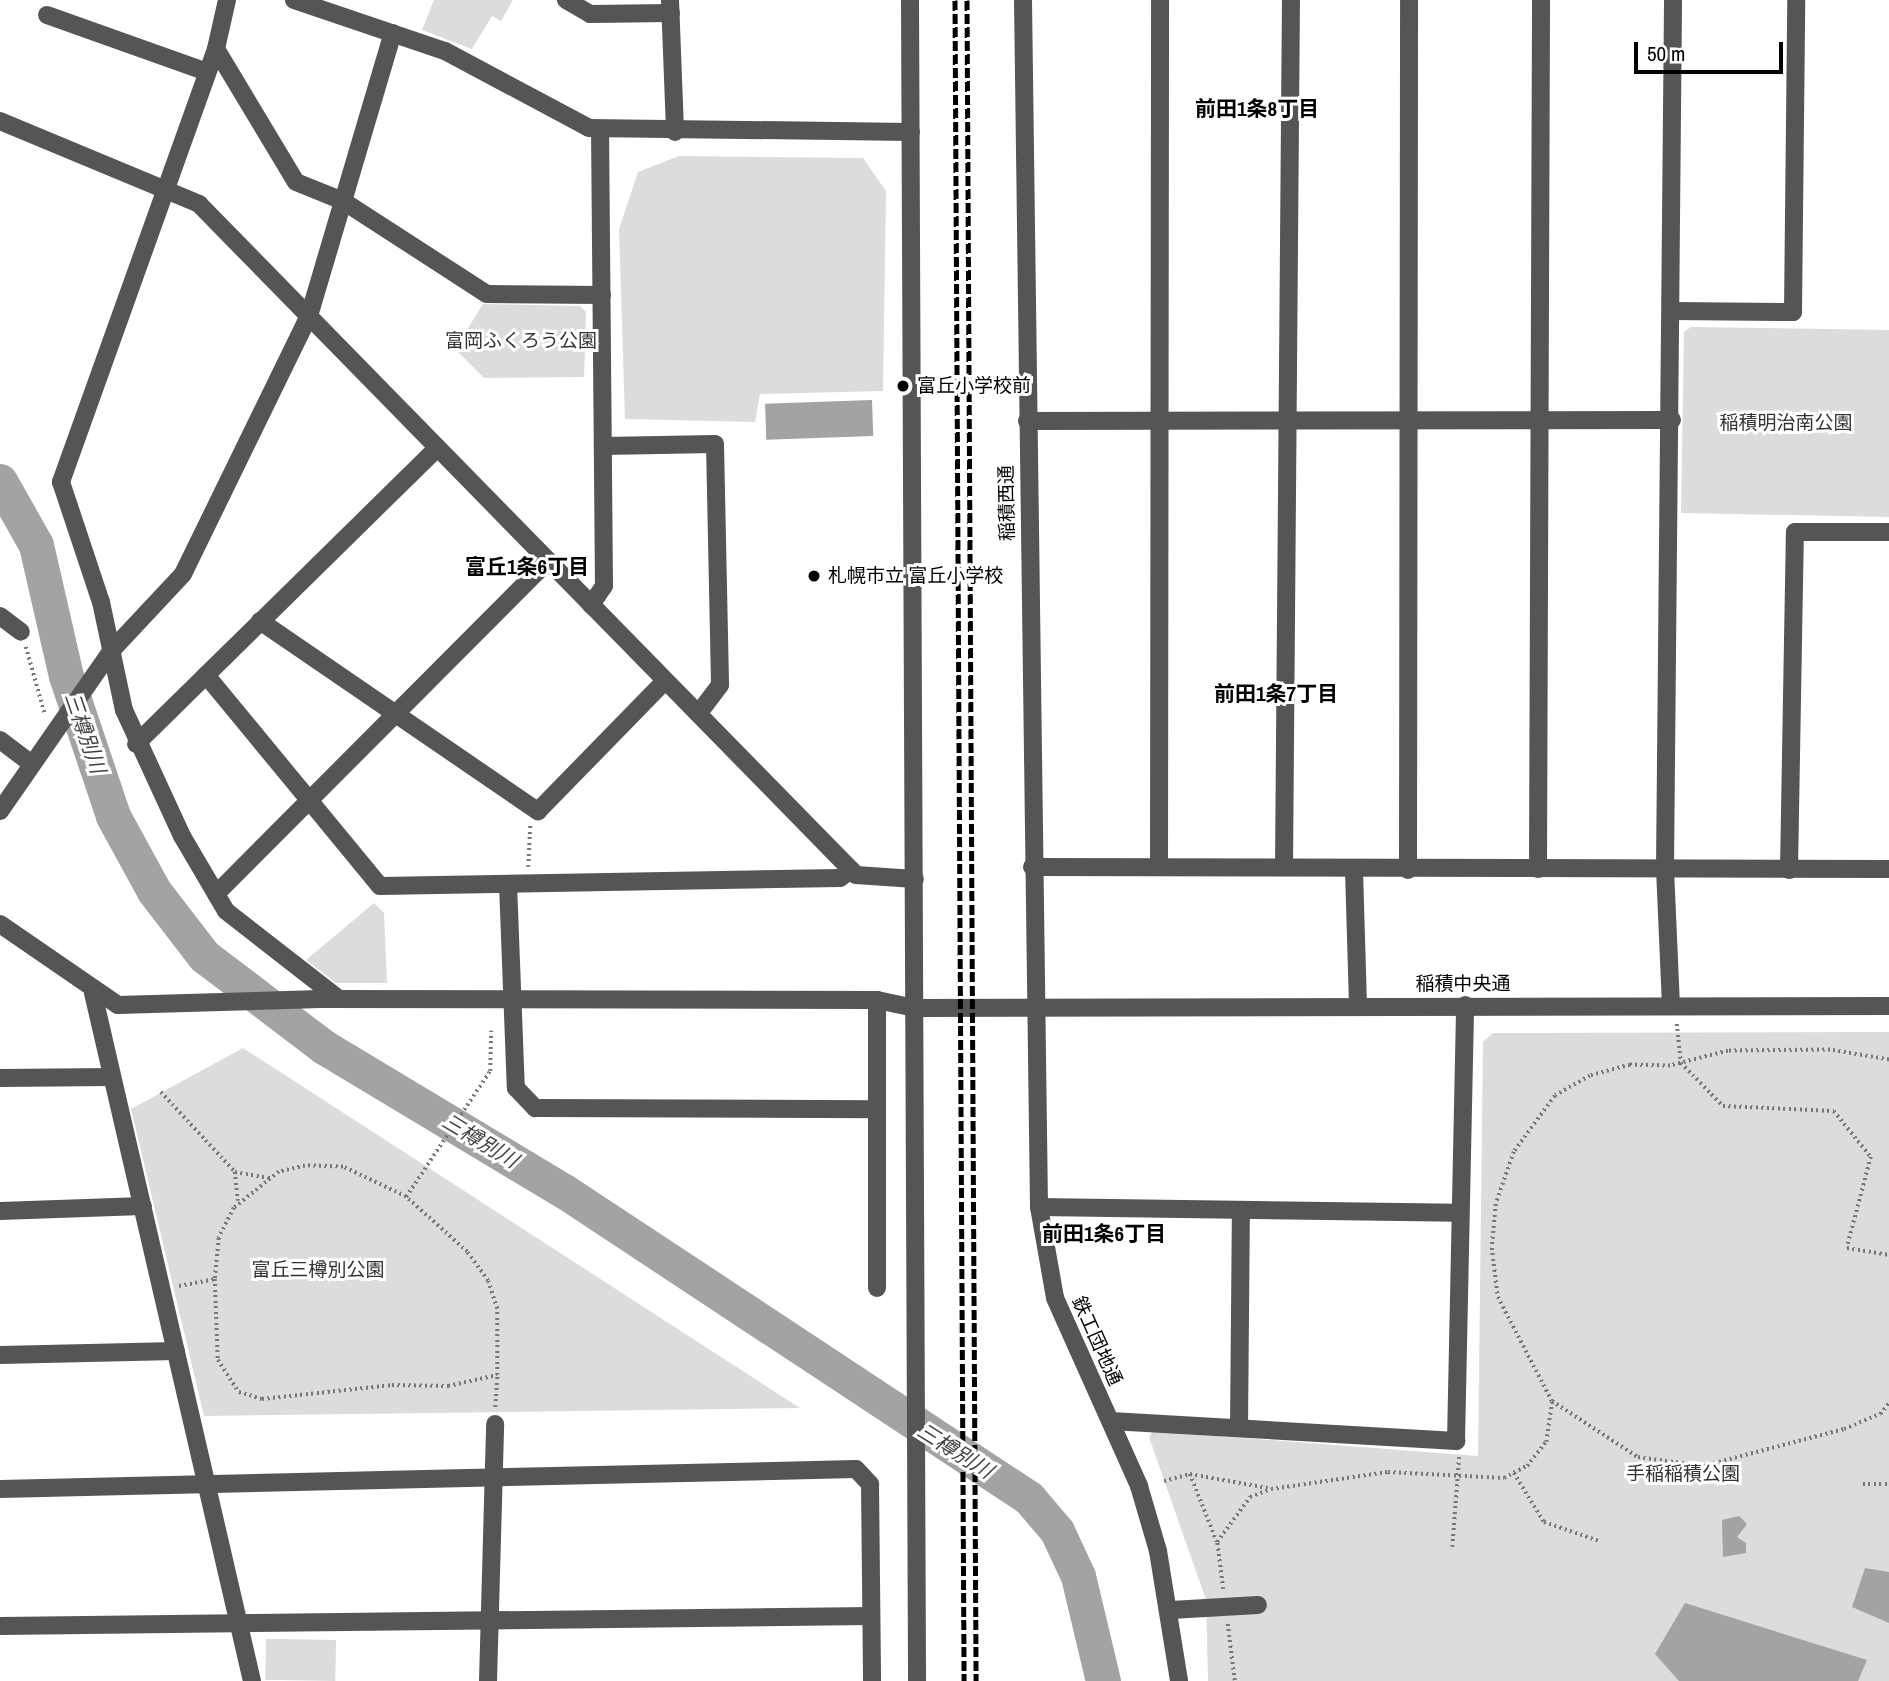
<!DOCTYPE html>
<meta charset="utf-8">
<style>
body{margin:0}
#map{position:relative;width:1889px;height:1681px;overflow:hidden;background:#fff;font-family:"Archivo Narrow","Noto Sans JP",sans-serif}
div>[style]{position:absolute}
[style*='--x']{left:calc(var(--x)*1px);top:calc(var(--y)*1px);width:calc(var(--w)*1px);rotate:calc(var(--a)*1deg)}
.green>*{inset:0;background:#dcdcdc;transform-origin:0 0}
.water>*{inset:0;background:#a3a3a3;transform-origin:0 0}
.river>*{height:35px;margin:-17.5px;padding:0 17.5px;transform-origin:17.5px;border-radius:17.5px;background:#a3a3a3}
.path>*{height:3.5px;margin-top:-1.75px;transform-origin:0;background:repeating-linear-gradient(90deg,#777 0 2px,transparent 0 5.5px)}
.minor>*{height:18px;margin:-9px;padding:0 9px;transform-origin:9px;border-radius:9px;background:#555}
.rail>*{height:5px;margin-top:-2.5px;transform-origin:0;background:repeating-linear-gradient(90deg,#000 0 10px,transparent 0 13.5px)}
.dots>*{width:19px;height:19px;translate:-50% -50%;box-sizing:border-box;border:4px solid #fff;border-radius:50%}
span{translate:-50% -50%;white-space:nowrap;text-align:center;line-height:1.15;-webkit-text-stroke:6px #fff;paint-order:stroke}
.park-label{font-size:19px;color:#333}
.poi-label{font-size:19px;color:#000}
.left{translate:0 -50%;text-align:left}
.street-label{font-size:19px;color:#000}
.neighbourhood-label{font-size:21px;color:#000;font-weight:700}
.water-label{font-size:21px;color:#444;font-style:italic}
.scale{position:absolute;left:1634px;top:42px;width:149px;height:32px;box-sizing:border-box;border:4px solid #000;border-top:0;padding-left:9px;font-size:21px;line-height:24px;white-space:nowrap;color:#000;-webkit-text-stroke:5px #fff;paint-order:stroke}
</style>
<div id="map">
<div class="green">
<i style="clip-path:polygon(434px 0,513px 0,501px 21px,492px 16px,472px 49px,422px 30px)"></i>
<i style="clip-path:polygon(679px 156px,863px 158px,886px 191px,883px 391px,760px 394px,755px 422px,625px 419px,619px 229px,638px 172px)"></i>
<i style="clip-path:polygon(483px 304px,580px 306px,586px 312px,584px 377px,484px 378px,455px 349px)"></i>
<i style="clip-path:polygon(1691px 327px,1889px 330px,1889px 517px,1681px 513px,1684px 332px)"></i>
<i style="clip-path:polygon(374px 903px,384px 913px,387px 983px,336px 983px,306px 960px)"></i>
<i style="clip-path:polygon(1889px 1032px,1889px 1681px,1208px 1681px,1206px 1600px,1149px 1437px,1153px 1431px,1478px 1456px,1483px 1042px,1493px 1033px)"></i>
<i style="clip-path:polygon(243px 1048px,800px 1408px,204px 1416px,131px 1109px)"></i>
<i style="left:336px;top:1640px;width:41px;height:70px;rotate:91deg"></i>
</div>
<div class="water">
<i style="left:872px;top:400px;width:36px;height:107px;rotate:88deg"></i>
<i style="clip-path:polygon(1739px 1516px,1747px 1524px,1737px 1537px,1746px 1543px,1746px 1553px,1723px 1557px,1722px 1520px)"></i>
<i style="clip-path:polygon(1865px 1568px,1889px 1572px,1889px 1623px,1852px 1607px)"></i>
<i style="clip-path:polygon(1685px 1603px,1867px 1660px,1858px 1681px,1679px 1681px,1655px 1654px)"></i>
</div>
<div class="river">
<i style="--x:0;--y:481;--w:73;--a:60.6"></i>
<i style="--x:36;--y:545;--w:134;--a:77.1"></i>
<i style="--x:66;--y:676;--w:148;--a:71.4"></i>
<i style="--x:113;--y:816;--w:85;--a:61.3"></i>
<i style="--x:154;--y:891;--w:82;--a:52.4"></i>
<i style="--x:204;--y:956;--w:151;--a:37.2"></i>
<i style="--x:324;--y:1047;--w:280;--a:31"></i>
<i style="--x:564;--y:1191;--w:557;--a:33.43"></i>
<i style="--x:1029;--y:1498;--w:43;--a:49.7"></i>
<i style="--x:1057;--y:1531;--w:50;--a:65"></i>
<i style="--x:1078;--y:1576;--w:108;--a:76.6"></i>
</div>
<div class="path">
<i style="--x:26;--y:647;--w:70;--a:74.2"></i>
<i style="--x:528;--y:867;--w:41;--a:-87.2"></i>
<i style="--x:1677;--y:1024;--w:39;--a:84"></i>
<i style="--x:1681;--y:1063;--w:60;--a:45.7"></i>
<i style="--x:1723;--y:1106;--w:111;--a:2.6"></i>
<i style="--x:1834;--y:1111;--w:59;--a:51.2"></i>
<i style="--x:1871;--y:1157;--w:94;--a:104.8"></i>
<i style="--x:1847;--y:1248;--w:43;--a:9.5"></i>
<i style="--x:1889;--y:1060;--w:60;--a:-170.4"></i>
<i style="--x:1830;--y:1050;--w:102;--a:179.4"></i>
<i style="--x:1728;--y:1051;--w:60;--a:165.5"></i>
<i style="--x:1670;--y:1066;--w:40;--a:-178.6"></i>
<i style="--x:1630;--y:1065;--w:41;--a:164.6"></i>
<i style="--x:1590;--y:1076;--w:40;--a:150.3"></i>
<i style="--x:1555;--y:1096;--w:69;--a:126.2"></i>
<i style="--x:1514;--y:1152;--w:55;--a:109.1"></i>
<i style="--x:1496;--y:1204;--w:44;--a:95.2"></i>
<i style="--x:1492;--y:1248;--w:49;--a:83"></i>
<i style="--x:1498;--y:1297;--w:117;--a:62.6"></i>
<i style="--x:1552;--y:1401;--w:103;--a:33.1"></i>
<i style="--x:1638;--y:1457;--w:66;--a:7.9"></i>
<i style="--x:1703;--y:1466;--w:146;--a:-14.7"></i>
<i style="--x:1844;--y:1429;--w:39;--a:-23"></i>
<i style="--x:1880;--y:1414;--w:14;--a:-51"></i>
<i style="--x:161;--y:1092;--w:109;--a:47.2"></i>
<i style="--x:235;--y:1172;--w:36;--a:10"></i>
<i style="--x:235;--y:1172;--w:29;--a:84"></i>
<i style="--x:406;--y:1197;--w:151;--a:-56.3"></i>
<i style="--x:490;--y:1071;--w:40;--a:-88.6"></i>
<i style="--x:179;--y:1286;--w:37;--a:-11"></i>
<i style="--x:495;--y:1407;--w:32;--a:-86"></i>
<i style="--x:497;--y:1375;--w:66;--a:-90"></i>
<i style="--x:497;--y:1309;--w:29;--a:-108"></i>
<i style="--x:488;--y:1281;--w:36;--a:-126"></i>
<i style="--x:467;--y:1252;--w:82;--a:-138"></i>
<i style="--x:406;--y:1197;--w:70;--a:-154.5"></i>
<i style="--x:343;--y:1167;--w:38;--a:-178"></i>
<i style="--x:305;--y:1166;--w:27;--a:167"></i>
<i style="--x:279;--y:1172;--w:58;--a:141.3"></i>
<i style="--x:234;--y:1208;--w:34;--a:117"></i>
<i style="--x:219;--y:1238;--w:41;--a:95.6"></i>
<i style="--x:215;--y:1279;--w:81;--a:87.9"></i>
<i style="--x:218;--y:1360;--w:38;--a:57"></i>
<i style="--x:239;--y:1392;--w:24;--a:17"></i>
<i style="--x:262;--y:1399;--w:131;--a:-6.1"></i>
<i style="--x:392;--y:1385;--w:56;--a:1"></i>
<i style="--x:448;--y:1386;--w:50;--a:-12.7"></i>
<i style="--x:1514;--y:1473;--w:57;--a:58.5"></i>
<i style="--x:1544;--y:1522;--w:58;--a:19.1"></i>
<i style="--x:1190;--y:1474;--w:73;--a:68.3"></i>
<i style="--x:1164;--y:1481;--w:27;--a:-15"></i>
<i style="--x:1190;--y:1474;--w:79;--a:10.2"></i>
<i style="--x:1863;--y:1484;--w:26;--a:0"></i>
<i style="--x:1452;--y:1547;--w:90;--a:-85.6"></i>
<i style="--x:1223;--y:1589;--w:47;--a:-97.3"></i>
<i style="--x:1217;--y:1542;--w:56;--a:-53.7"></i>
<i style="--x:1250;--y:1497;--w:22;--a:-21"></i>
<i style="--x:1271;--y:1489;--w:118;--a:-8.3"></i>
<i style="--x:1388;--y:1472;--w:116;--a:3"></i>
<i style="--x:1504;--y:1478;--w:26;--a:-28"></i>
<i style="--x:1527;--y:1466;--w:31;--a:-52"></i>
<i style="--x:1546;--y:1442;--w:41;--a:-81.7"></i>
<i style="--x:1228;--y:1624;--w:57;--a:83"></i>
</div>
<div class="minor">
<i style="--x:227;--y:0;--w:50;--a:102.7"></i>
<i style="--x:216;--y:49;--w:460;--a:109.7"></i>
<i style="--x:61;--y:482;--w:126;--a:71.6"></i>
<i style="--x:101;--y:602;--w:110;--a:78"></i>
<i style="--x:124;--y:710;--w:139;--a:65.3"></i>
<i style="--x:182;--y:836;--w:87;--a:59.6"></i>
<i style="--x:226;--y:911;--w:143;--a:37.9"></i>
<i style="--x:294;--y:0;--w:159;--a:18.7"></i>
<i style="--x:445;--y:51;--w:163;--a:28.1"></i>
<i style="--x:589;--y:128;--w:322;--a:0.7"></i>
<i style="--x:566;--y:0;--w:28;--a:30"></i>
<i style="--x:590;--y:14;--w:81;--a:-0.7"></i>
<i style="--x:670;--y:0;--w:132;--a:87.8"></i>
<i style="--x:910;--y:0;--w:1681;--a:89.76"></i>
<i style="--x:1023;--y:0;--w:1207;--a:89.24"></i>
<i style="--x:1039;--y:1207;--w:92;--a:80"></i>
<i style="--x:1055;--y:1298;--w:206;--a:65.9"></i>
<i style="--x:1139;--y:1486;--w:68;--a:73.7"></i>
<i style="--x:1158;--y:1551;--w:132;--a:80.8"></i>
<i style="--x:47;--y:15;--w:170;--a:19.6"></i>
<i style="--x:216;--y:49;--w:155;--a:59"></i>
<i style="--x:296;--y:182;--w:51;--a:22"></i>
<i style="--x:343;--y:201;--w:171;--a:32.9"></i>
<i style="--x:487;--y:294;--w:115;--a:0.5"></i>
<i style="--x:0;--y:121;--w:216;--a:22.6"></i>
<i style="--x:199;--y:204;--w:939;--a:45.6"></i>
<i style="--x:856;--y:875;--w:59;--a:3.9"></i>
<i style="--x:1672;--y:311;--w:121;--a:0.5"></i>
<i style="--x:1793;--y:312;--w:312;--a:-89.4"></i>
<i style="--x:1027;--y:421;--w:645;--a:-0.09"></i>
<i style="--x:603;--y:446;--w:112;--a:-1"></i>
<i style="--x:715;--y:444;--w:241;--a:88.8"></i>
<i style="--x:720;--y:685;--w:36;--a:127"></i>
<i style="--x:591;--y:605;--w:23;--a:-56"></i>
<i style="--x:604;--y:586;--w:456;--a:-90.5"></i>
<i style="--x:0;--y:616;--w:26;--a:37"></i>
<i style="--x:260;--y:621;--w:337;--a:34.4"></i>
<i style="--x:538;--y:811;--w:182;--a:-45.7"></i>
<i style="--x:206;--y:675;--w:273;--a:50.5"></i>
<i style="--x:380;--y:886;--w:460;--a:-1"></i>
<i style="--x:840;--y:878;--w:14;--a:-36"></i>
<i style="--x:0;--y:740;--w:40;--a:37"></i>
<i style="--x:136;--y:744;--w:422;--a:-44.5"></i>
<i style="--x:0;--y:811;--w:195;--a:-55.2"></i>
<i style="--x:111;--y:651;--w:105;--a:-46.9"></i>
<i style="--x:183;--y:574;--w:287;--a:-64"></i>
<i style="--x:309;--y:316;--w:295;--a:-73.5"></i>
<i style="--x:1032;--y:867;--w:857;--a:0.13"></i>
<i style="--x:1159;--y:867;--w:867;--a:-89.93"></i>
<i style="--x:1284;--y:867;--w:867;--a:-89.54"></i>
<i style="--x:1538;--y:869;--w:869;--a:-89.8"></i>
<i style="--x:1354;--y:870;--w:135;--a:88.3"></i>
<i style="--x:1408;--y:870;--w:870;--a:-89.93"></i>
<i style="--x:1789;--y:870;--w:338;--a:-89"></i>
<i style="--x:1795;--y:532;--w:94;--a:0"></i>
<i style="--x:508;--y:884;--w:204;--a:87.8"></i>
<i style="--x:516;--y:1088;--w:28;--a:46"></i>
<i style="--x:535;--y:1108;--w:342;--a:0.2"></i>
<i style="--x:216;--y:894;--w:470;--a:-45.1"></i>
<i style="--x:0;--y:924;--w:143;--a:34.5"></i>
<i style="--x:118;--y:1005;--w:202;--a:-1.7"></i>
<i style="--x:320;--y:999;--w:557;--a:0.1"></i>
<i style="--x:877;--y:1000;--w:40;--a:12"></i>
<i style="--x:916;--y:1008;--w:973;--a:-0.12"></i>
<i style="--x:93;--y:993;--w:706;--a:76.99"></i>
<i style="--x:877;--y:1000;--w:288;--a:90"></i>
<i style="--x:1671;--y:1006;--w:137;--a:-92.5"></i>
<i style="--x:1665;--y:869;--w:869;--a:-89.47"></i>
<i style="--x:0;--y:1078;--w:112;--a:-0.5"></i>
<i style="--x:1039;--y:1207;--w:417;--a:0.8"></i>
<i style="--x:0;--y:1211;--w:143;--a:-2"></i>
<i style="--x:0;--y:1355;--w:176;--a:-1.3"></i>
<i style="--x:1111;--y:1421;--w:346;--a:3.3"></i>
<i style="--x:1456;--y:1441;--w:436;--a:-88.8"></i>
<i style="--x:1239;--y:1428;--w:218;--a:-89.5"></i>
<i style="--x:0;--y:1489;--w:856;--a:-1.34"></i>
<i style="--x:856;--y:1469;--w:21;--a:47"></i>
<i style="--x:870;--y:1484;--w:197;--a:89.4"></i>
<i style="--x:1171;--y:1610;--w:87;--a:-3.3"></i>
<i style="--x:0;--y:1626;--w:871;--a:-0.66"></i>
<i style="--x:488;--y:1681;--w:257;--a:-88.4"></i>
</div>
<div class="rail">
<i style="--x:955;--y:0;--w:1681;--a:89.69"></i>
<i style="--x:967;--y:0;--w:1681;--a:89.69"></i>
</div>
<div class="dots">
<i style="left:903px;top:386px;background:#000"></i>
<i style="left:814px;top:576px;background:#000"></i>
</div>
<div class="park-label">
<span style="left:521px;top:341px">富岡ふくろう公園</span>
<span style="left:1786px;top:423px">稲積明治南公園</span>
<span style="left:318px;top:1270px">富丘三樽別公園</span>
<span style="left:1683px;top:1474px">手稲稲積公園</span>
</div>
<div class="poi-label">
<span class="left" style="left:917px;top:386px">富丘小学校前</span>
<span class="left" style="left:828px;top:576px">札幌市立 富丘小学校</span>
</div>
<div class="street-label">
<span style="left:1007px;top:503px;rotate:-91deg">稲積西通</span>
<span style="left:1463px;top:984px">稲積中央通</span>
<span style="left:1097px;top:1341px;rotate:66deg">鉄工団地通</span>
</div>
<div class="neighbourhood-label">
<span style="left:1257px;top:109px">前田1条8丁目</span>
<span style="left:527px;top:567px">富丘1条6丁目</span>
<span style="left:1276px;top:694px">前田1条7丁目</span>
<span style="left:1104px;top:1234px">前田1条6丁目</span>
</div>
<div class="water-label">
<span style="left:85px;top:733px;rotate:71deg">三樽別川</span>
<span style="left:480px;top:1141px;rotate:31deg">三樽別川</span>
<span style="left:955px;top:1451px;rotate:32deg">三樽別川</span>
</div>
<div class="scale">50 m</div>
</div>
